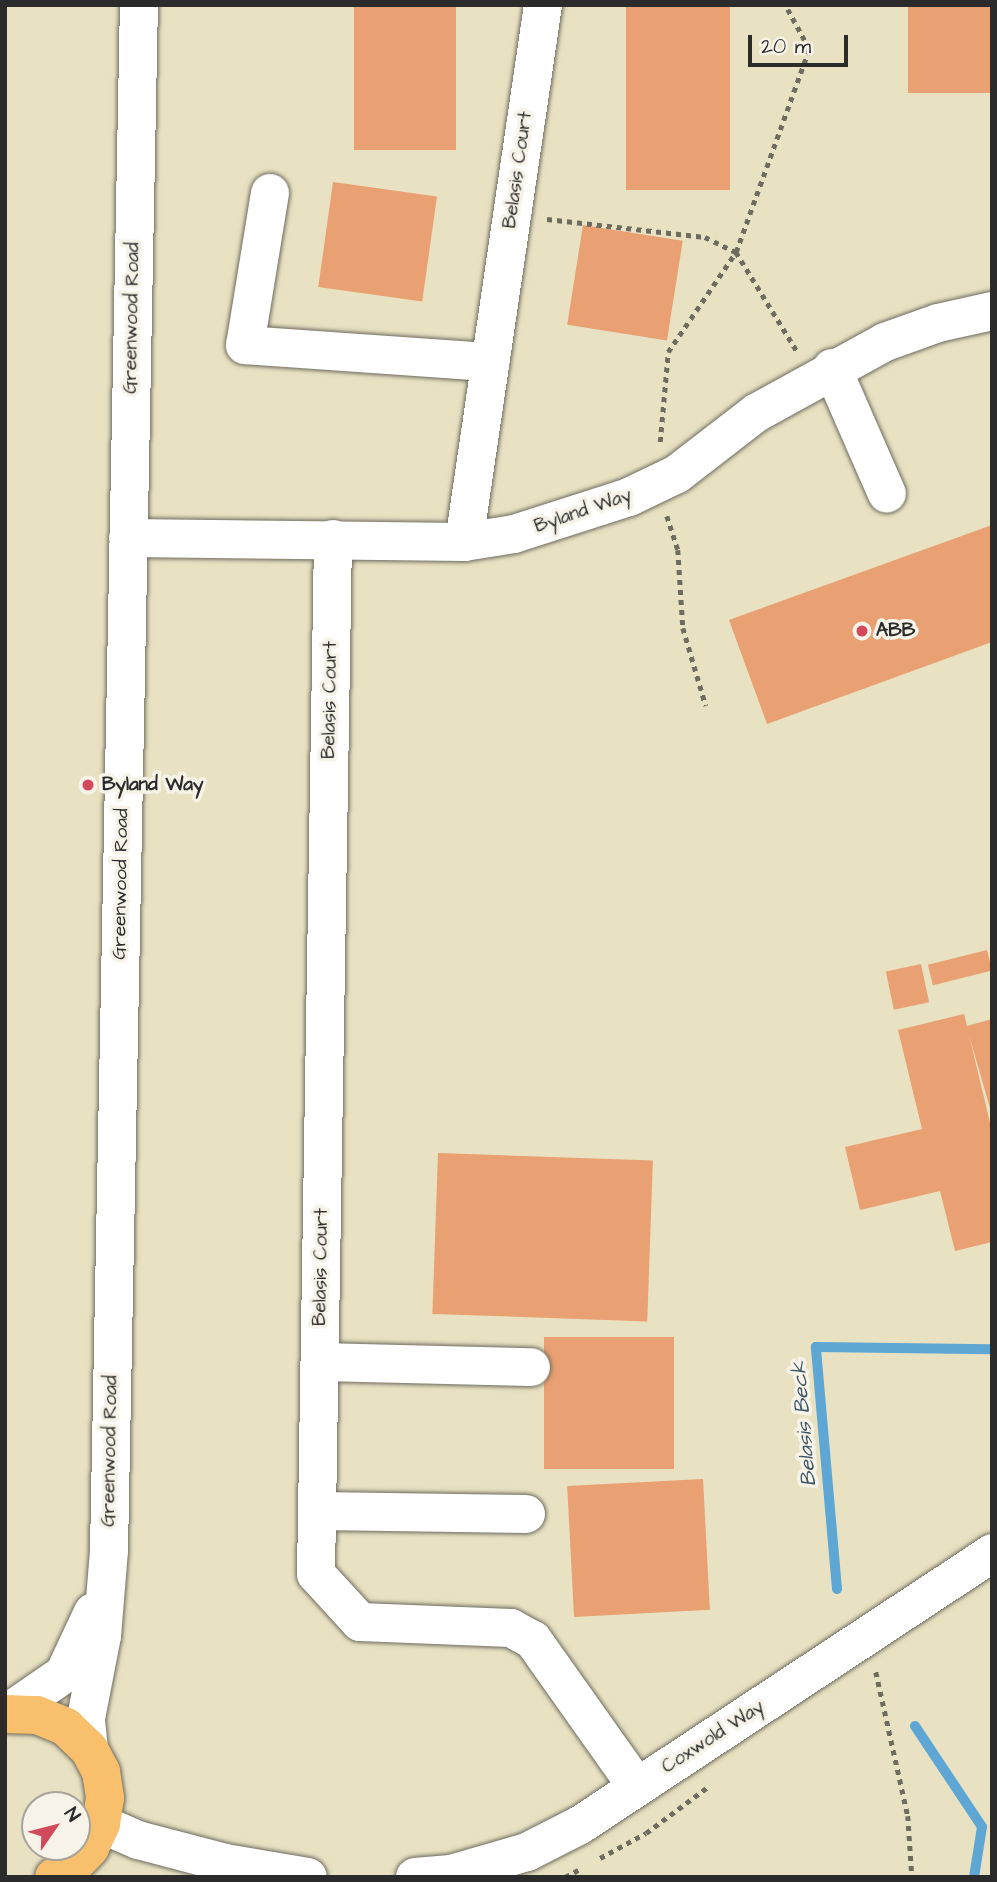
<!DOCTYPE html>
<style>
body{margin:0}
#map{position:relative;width:997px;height:1882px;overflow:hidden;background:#e9e2c2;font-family:"Architects Daughter",sans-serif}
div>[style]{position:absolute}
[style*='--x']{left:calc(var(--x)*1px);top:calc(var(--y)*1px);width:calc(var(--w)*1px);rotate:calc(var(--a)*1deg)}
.stream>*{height:10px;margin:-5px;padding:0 5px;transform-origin:5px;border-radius:5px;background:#5ea7d5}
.building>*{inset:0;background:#e9a072;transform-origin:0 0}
.path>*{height:4.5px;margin-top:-2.25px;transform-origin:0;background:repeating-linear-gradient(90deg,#6e6b60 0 5px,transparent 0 10px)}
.roads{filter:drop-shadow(0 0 2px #6e6b60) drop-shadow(0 0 2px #6e6b60)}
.minor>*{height:38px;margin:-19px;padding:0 19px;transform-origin:19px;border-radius:19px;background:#fff}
.major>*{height:38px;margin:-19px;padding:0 19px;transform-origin:19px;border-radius:19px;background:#f8bf6c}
.dots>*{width:19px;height:19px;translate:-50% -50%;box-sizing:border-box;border:4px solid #f7f3e8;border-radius:50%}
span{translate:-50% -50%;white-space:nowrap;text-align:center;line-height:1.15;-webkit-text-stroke:7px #f7f3e8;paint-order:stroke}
.street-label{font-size:19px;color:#2b2b2b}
.poi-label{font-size:19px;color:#2b2b2b;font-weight:700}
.left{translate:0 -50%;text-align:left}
.water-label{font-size:21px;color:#3d5666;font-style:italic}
.frame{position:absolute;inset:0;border:7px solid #2b2b2b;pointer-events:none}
.north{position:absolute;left:21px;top:1791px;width:70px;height:70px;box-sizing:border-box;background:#f7f3e8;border:2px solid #a5a39c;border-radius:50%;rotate:55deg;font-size:19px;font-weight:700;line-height:28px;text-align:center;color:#2b2b2b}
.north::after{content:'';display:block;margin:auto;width:24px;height:32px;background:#d1495b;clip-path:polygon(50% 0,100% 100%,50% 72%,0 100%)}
.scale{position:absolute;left:748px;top:35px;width:100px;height:32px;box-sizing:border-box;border:4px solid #2b2b2b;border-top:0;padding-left:9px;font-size:21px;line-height:24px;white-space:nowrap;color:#2b2b2b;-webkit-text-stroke:5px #f7f3e8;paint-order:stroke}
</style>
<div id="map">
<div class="stream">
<i style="--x:837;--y:1589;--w:243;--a:-95"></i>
<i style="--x:816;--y:1347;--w:176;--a:0.7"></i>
<i style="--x:915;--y:1726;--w:121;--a:56.4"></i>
<i style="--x:982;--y:1827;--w:51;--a:99.1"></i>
</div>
<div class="building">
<i style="left:354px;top:5px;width:102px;height:145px"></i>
<i style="left:626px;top:5px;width:104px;height:185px"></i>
<i style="left:908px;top:5px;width:84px;height:88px"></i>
<i style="left:333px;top:182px;width:105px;height:106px;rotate:8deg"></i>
<i style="left:583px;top:225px;width:101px;height:101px;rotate:9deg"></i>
<i style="clip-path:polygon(992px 525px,992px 642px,767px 724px,729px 620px)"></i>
<i style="left:987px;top:950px;width:21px;height:61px;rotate:76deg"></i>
<i style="left:921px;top:964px;width:39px;height:36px;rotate:78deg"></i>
<i style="clip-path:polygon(964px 1014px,967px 1026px,992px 1019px,992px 1115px,969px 1035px,992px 1131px,992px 1242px,955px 1251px,940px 1191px,860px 1210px,845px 1147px,922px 1129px,898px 1030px)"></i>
<i style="left:438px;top:1153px;width:215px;height:161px;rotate:2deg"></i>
<i style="left:674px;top:1337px;width:132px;height:130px;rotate:90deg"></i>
<i style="left:703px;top:1479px;width:131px;height:136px;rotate:87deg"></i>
</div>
<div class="path">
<i style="--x:547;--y:219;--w:159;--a:6.5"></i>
<i style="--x:705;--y:237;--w:34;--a:26"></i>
<i style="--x:736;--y:252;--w:116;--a:58.4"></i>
<i style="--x:660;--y:442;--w:90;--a:-84.9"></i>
<i style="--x:668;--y:352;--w:121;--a:-55.8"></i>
<i style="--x:736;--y:252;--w:216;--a:-70.2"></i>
<i style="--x:809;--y:49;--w:50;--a:-118.6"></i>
<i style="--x:667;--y:516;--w:36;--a:72"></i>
<i style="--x:678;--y:550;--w:78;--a:86.3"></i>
<i style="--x:683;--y:628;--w:81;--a:73.6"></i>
<i style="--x:876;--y:1672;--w:148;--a:77.5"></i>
<i style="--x:908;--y:1816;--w:61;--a:86.2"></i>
<i style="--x:600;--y:1858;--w:52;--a:-28.5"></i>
<i style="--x:646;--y:1833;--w:79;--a:-36.7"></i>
<i style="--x:565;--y:1877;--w:17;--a:-28"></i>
</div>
<div class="roads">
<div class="minor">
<i style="--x:270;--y:193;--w:154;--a:99.3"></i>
<i style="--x:245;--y:345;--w:246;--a:4"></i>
<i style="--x:832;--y:368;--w:137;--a:66.4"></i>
<i style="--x:128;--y:538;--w:336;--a:0.7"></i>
<i style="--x:464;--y:542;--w:51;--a:-9.1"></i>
<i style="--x:514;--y:534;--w:121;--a:-17.8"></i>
<i style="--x:629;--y:497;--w:53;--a:-25.6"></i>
<i style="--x:677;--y:474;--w:100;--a:-37.7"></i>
<i style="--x:756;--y:413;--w:147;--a:-28.8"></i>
<i style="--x:885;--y:342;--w:56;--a:-19.7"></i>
<i style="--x:938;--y:323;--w:55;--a:-12.5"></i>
<i style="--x:333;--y:539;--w:1035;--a:90.94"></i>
<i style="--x:316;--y:1574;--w:65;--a:47.5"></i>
<i style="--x:360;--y:1622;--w:151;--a:2.3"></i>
<i style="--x:511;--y:1628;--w:25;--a:29"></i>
<i style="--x:533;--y:1640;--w:180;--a:54.7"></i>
<i style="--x:464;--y:542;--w:543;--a:-81.63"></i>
<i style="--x:320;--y:1362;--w:211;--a:1.4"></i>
<i style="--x:318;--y:1511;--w:208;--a:0.8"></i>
<i style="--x:6;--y:1714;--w:70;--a:-34.6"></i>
<i style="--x:64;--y:1674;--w:68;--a:-64.9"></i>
<i style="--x:89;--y:1749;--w:31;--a:-96"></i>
<i style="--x:86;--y:1718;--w:84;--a:-79"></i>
<i style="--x:102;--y:1636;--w:86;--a:-85.3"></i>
<i style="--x:109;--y:1550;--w:1545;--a:-88.89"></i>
<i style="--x:101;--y:1824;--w:40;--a:23.4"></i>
<i style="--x:138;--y:1840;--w:90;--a:14.8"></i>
<i style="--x:225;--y:1863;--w:84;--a:9.6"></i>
<i style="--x:415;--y:1877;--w:36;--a:-5"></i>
<i style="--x:451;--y:1874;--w:79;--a:-16.1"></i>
<i style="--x:527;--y:1852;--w:59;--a:-27"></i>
<i style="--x:580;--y:1825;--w:494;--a:-33.4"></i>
</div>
<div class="major">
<i style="--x:5;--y:1714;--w:32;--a:2"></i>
<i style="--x:37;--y:1715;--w:31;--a:22"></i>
<i style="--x:66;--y:1727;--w:32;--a:44"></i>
<i style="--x:89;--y:1749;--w:26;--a:62"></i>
<i style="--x:101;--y:1772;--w:26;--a:81"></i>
<i style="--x:105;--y:1798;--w:26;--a:99"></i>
<i style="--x:101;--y:1824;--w:26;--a:115"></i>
<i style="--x:90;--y:1848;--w:28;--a:134"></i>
<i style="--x:71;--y:1868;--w:19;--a:152"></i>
</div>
</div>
<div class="dots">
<i style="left:862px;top:631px;background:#d1495b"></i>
<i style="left:88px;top:785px;background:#d1495b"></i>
</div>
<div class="street-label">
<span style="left:518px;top:170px;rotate:-82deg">Belasis Court</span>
<span style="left:132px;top:318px;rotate:-89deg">Greenwood Road</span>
<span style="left:583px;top:511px;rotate:-19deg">Byland Way</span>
<span style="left:330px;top:700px;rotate:-89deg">Belasis Court</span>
<span style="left:121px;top:884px;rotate:-89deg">Greenwood Road</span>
<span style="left:321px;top:1267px;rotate:-89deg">Belasis Court</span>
<span style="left:110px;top:1451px;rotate:-89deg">Greenwood Road</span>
<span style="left:713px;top:1737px;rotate:-33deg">Coxwold Way</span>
</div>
<div class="poi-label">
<span class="left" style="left:876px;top:631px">ABB</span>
<span class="left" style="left:102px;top:785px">Byland Way</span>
</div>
<div class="water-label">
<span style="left:804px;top:1424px;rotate:-95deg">Belasis Beck</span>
</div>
<div class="frame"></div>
<div class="north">N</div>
<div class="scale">20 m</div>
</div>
